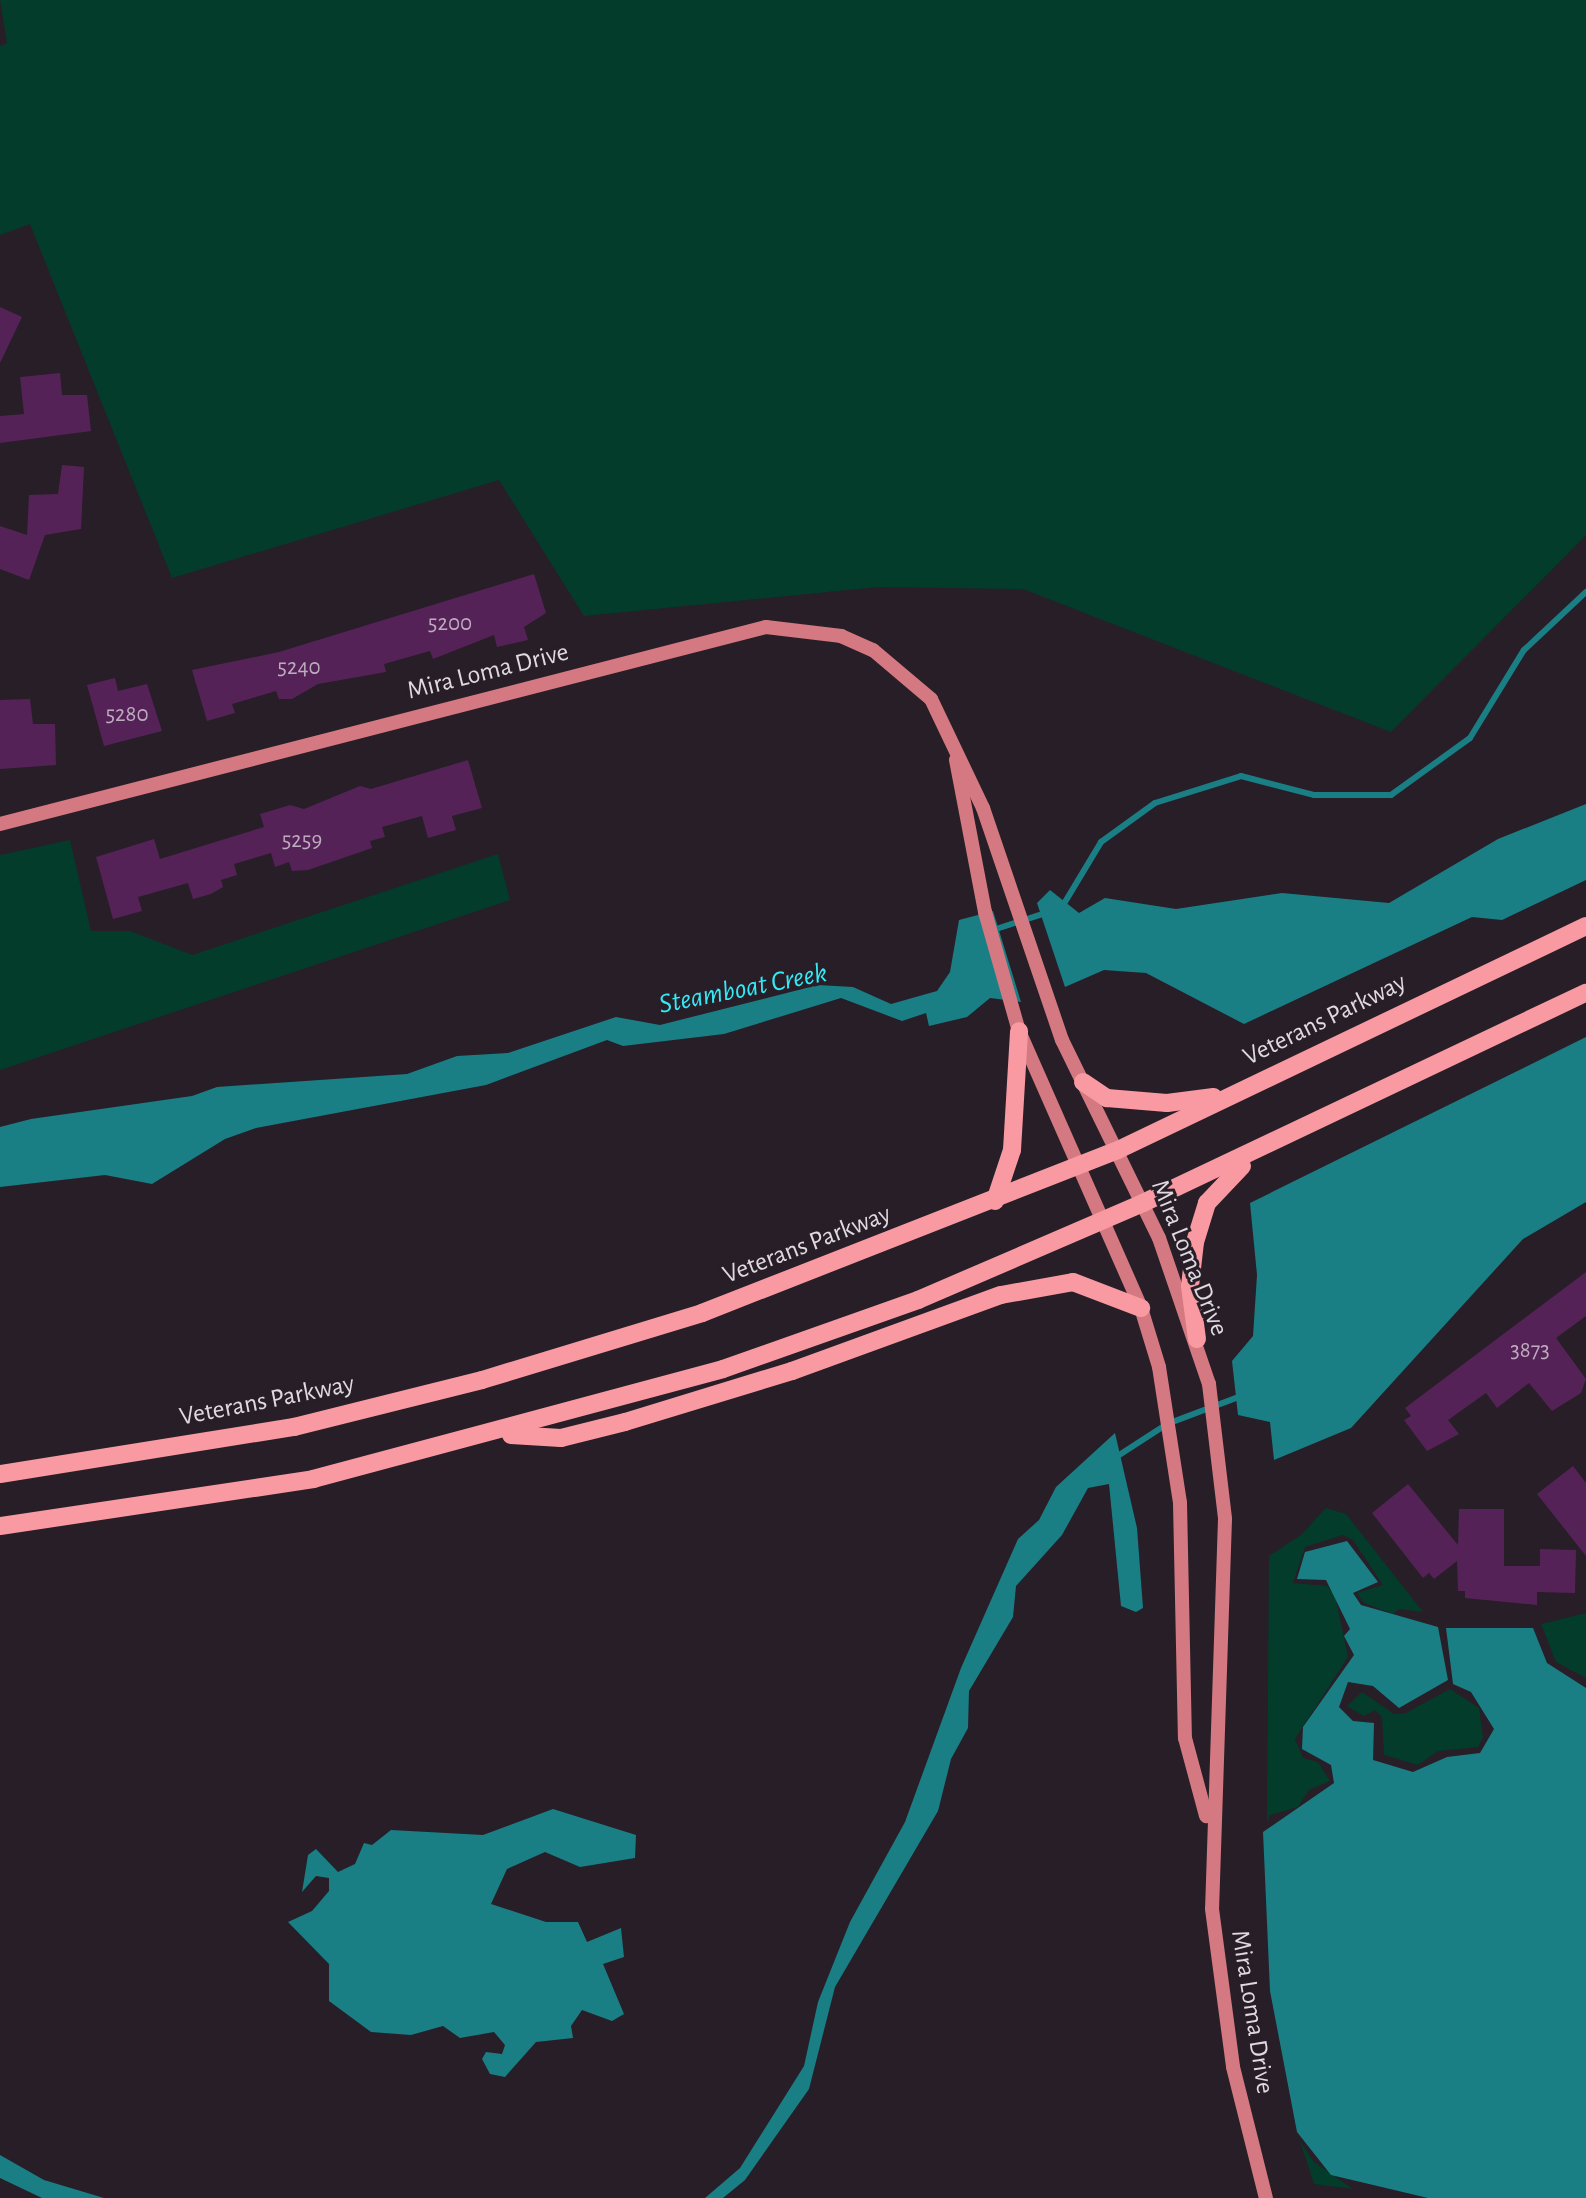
<!DOCTYPE html>
<style>
body{margin:0}
#map{position:relative;width:1586px;height:2198px;overflow:hidden;background:#271e27;font-family:"Alegreya Sans",sans-serif}
div>[style]{position:absolute}
[style*='--x']{left:calc(var(--x)*1px);top:calc(var(--y)*1px);width:calc(var(--w)*1px);rotate:calc(var(--a)*1deg)}
.green>*{inset:0;background:#033c2a}
.water>*{inset:0;background:#1a7e85}
.stream>*{height:6px;margin:-3px;padding:0 3px;transform-origin:3px;border-radius:3px;background:#1a7e85}
.building>*{inset:0;background:#552258}
.secondary>*{height:14px;margin:-7px;padding:0 7px;transform-origin:7px;border-radius:7px;background:#d47981}
.primary>*{height:18px;margin:-9px;padding:0 9px;transform-origin:9px;border-radius:9px;background:#f99aa2}
span{translate:-50% -50%;white-space:nowrap;text-align:center;line-height:1.15;-webkit-text-stroke:6px #271e27;paint-order:stroke}
.number-label{font-size:23px;color:#bdacbe}
.number-label span{-webkit-text-stroke-width:0}
.street-label{font-size:26px;color:#e0dae0}
.water-label{font-size:28px;color:#33eaf6;font-style:italic}
</style>
<div id="map">
<div class="green">
<i style="clip-path:polygon(0 0,1586px 0,1586px 535px,1391px 732px,1023px 589px,878px 587px,584px 616px,499px 480px,172px 578px,30px 224px,0 235px,0 46px,7px 43px)"></i>
<i style="clip-path:polygon(70px 840px,91px 931px,130px 931px,192px 955px,498px 854px,510px 900px,0 1070px,0 855px)"></i>
<i style="clip-path:polygon(1326px 1508px,1346px 1514px,1423px 1612px,1399px 1609px,1393px 1614px,1364px 1603px,1357px 1593px,1383px 1585px,1353px 1540px,1343px 1535px,1305px 1547px,1293px 1583px,1327px 1586px,1335px 1595px,1348px 1657px,1295px 1739px,1303px 1758px,1318px 1762px,1330px 1781px,1309px 1790px,1298px 1807px,1270px 1815px,1267px 1824px,1269px 1556px,1301px 1535px)"></i>
<i style="clip-path:polygon(1586px 1613px,1586px 1678px,1556px 1662px,1541px 1624px)"></i>
<i style="clip-path:polygon(1450px 1689px,1479px 1708px,1483px 1737px,1478px 1747px,1438px 1751px,1418px 1765px,1384px 1755px,1382px 1717px,1375px 1710px,1364px 1716px,1347px 1706px,1362px 1692px,1394px 1714px,1406px 1713px)"></i>
<i style="clip-path:polygon(1300px 2141px,1314px 2162px,1353px 2189px,1314px 2184px)"></i>
</div>
<div class="water">
<i style="clip-path:polygon(1586px 804px,1586px 880px,1502px 920px,1472px 917px,1244px 1024px,1146px 973px,1104px 970px,1065px 987px,1037px 903px,1050px 890px,1079px 913px,1105px 898px,1176px 909px,1282px 893px,1389px 903px,1498px 839px)"></i>
<i style="clip-path:polygon(993px 911px,1021px 1002px,990px 998px,967px 1017px,929px 1026px,926px 1013px,902px 1021px,841px 998px,724px 1034px,623px 1046px,607px 1040px,486px 1085px,256px 1128px,225px 1139px,152px 1184px,105px 1175px,0 1187px,0 1127px,31px 1119px,192px 1096px,217px 1087px,407px 1074px,457px 1056px,508px 1053px,616px 1017px,660px 1025px,818px 985px,853px 987px,891px 1004px,937px 991px,950px 972px,959px 920px)"></i>
<i style="clip-path:polygon(1586px 1037px,1586px 1202px,1523px 1239px,1351px 1428px,1274px 1460px,1270px 1422px,1238px 1415px,1232px 1361px,1253px 1336px,1257px 1275px,1250px 1203px)"></i>
<i style="clip-path:polygon(1115px 1433px,1137px 1528px,1143px 1608px,1136px 1612px,1121px 1606px,1109px 1484px,1088px 1488px,1062px 1535px,1016px 1586px,1013px 1617px,969px 1691px,968px 1728px,951px 1759px,938px 1811px,835px 1987px,809px 2089px,745px 2180px,723px 2198px,705px 2198px,740px 2168px,804px 2066px,818px 2002px,850px 1922px,905px 1822px,961px 1668px,1018px 1539px,1039px 1520px,1056px 1487px)"></i>
<i style="clip-path:polygon(1347px 1541px,1378px 1582px,1353px 1593px,1361px 1605px,1438px 1627px,1448px 1680px,1399px 1708px,1373px 1686px,1348px 1682px,1339px 1707px,1353px 1721px,1374px 1723px,1373px 1760px,1413px 1772px,1447px 1757px,1480px 1753px,1494px 1729px,1471px 1692px,1453px 1684px,1446px 1628px,1533px 1628px,1547px 1663px,1586px 1688px,1586px 2198px,1428px 2198px,1331px 2175px,1297px 2132px,1270px 1991px,1263px 1832px,1334px 1783px,1331px 1765px,1302px 1749px,1303px 1727px,1354px 1655px,1344px 1636px,1350px 1629px,1326px 1580px,1297px 1579px,1305px 1552px)"></i>
<i style="clip-path:polygon(553px 1809px,636px 1835px,635px 1858px,580px 1867px,545px 1852px,507px 1869px,491px 1904px,546px 1922px,578px 1922px,587px 1942px,621px 1928px,624px 1957px,603px 1964px,624px 2014px,612px 2021px,582px 2010px,571px 2026px,573px 2038px,536px 2042px,505px 2077px,490px 2074px,482px 2059px,486px 2052px,502px 2054px,505px 2045px,494px 2032px,460px 2038px,443px 2026px,411px 2035px,371px 2032px,329px 2001px,329px 1964px,288px 1922px,312px 1911px,329px 1891px,329px 1878px,316px 1876px,302px 1892px,308px 1855px,316px 1849px,338px 1872px,355px 1864px,364px 1843px,372px 1845px,391px 1830px,483px 1835px)"></i>
<i style="clip-path:polygon(0 2155px,44px 2180px,104px 2198px,42px 2198px,0 2178px)"></i>
</div>
<div class="stream">
<i style="--x:1062;--y:907;--w:76;--a:-59"></i>
<i style="--x:1101;--y:842;--w:67;--a:-35.8"></i>
<i style="--x:1155;--y:803;--w:90;--a:-17.4"></i>
<i style="--x:1241;--y:776;--w:75;--a:14.6"></i>
<i style="--x:1314;--y:795;--w:77;--a:0"></i>
<i style="--x:1391;--y:795;--w:97;--a:-35.8"></i>
<i style="--x:1470;--y:738;--w:103;--a:-58.5"></i>
<i style="--x:1524;--y:650;--w:85;--a:-43.1"></i>
<i style="--x:993;--y:930;--w:59;--a:-17.8"></i>
<i style="--x:1113;--y:1459;--w:64;--a:-32.9"></i>
<i style="--x:1167;--y:1424;--w:79;--a:-20.7"></i>
</div>
<div class="building">
<i style="clip-path:polygon(0 307px,22px 317px,0 363px)"></i>
<i style="clip-path:polygon(60px 373px,62px 395px,87px 395px,91px 431px,0 443px,0 416px,24px 414px,20px 377px)"></i>
<i style="clip-path:polygon(62px 465px,84px 467px,81px 529px,45px 535px,29px 580px,0 569px,0 526px,27px 535px,29px 495px,58px 494px)"></i>
<i style="clip-path:polygon(534px 574px,546px 613px,524px 627px,528px 640px,497px 647px,494px 635px,433px 659px,430px 651px,384px 664px,386px 672px,318px 684px,292px 699px,279px 699px,276px 691px,232px 704px,235px 713px,207px 721px,192px 670px,279px 652px)"></i>
<i style="clip-path:polygon(115px 678px,118px 691px,147px 684px,162px 731px,104px 746px,87px 685px)"></i>
<i style="clip-path:polygon(30px 699px,33px 724px,55px 724px,56px 765px,0 769px,0 700px)"></i>
<i style="clip-path:polygon(468px 760px,482px 808px,452px 816px,456px 830px,428px 838px,422px 816px,382px 827px,385px 837px,370px 841px,372px 848px,308px 870px,292px 871px,289px 862px,275px 867px,271px 853px,234px 864px,237px 875px,221px 880px,223px 887px,211px 894px,193px 899px,188px 883px,138px 897px,142px 911px,113px 919px,96px 857px,154px 839px,160px 859px,264px 827px,260px 814px,290px 805px,304px 809px,360px 786px,371px 789px)"></i>
<i style="clip-path:polygon(1586px 1272px,1586px 1316px,1556px 1338px,1586px 1379px,1581px 1393px,1552px 1411px,1529px 1383px,1497px 1408px,1486px 1393px,1448px 1420px,1459px 1434px,1427px 1451px,1404px 1420px,1411px 1416px,1405px 1408px)"></i>
<i style="clip-path:polygon(1573px 1466px,1586px 1483px,1586px 1556px,1537px 1494px)"></i>
<i style="clip-path:polygon(1408px 1484px,1458px 1545px,1459px 1509px,1504px 1509px,1504px 1566px,1540px 1566px,1540px 1549px,1576px 1550px,1575px 1593px,1537px 1592px,1537px 1605px,1465px 1598px,1465px 1591px,1458px 1591px,1457px 1561px,1434px 1579px,1429px 1573px,1423px 1578px,1372px 1513px)"></i>
</div>
<div class="secondary">
<i style="--x:956;--y:760;--w:155;--a:79.2"></i>
<i style="--x:985;--y:912;--w:124;--a:74.1"></i>
<i style="--x:1019;--y:1031;--w:303;--a:66.2"></i>
<i style="--x:1141;--y:1308;--w:62;--a:73"></i>
<i style="--x:1159;--y:1367;--w:138;--a:81.2"></i>
<i style="--x:1180;--y:1503;--w:235;--a:88.8"></i>
<i style="--x:1185;--y:1738;--w:81;--a:74.9"></i>
<i style="--x:0;--y:824;--w:791;--a:-14.42"></i>
<i style="--x:766;--y:627;--w:76;--a:6.8"></i>
<i style="--x:841;--y:636;--w:35;--a:24"></i>
<i style="--x:873;--y:650;--w:76;--a:40.2"></i>
<i style="--x:931;--y:699;--w:121;--a:64.5"></i>
<i style="--x:983;--y:808;--w:245;--a:71.2"></i>
<i style="--x:1062;--y:1040;--w:220;--a:63.9"></i>
<i style="--x:1159;--y:1238;--w:154;--a:71.1"></i>
<i style="--x:1209;--y:1384;--w:136;--a:83.2"></i>
<i style="--x:1225;--y:1519;--w:390;--a:91.9"></i>
<i style="--x:1212;--y:1909;--w:159;--a:82.4"></i>
<i style="--x:1233;--y:2067;--w:135;--a:75.9"></i>
</div>
<div class="primary">
<i style="--x:1083;--y:1082;--w:29;--a:34"></i>
<i style="--x:1107;--y:1098;--w:60;--a:4.8"></i>
<i style="--x:1167;--y:1103;--w:47;--a:-7.3"></i>
<i style="--x:995;--y:1201;--w:54;--a:-71.6"></i>
<i style="--x:1012;--y:1150;--w:119;--a:-86.6"></i>
<i style="--x:1197;--y:1339;--w:53;--a:-97.5"></i>
<i style="--x:1190;--y:1286;--w:44;--a:-83.5"></i>
<i style="--x:1195;--y:1242;--w:41;--a:-72.9"></i>
<i style="--x:1207;--y:1203;--w:51;--a:-46.6"></i>
<i style="--x:511;--y:1435;--w:50;--a:3.4"></i>
<i style="--x:561;--y:1438;--w:66;--a:-14"></i>
<i style="--x:625;--y:1422;--w:175;--a:-17"></i>
<i style="--x:792;--y:1371;--w:222;--a:-20"></i>
<i style="--x:1001;--y:1295;--w:73;--a:-10.2"></i>
<i style="--x:1073;--y:1282;--w:73;--a:20.9"></i>
<i style="--x:0;--y:1474;--w:298;--a:-9.1"></i>
<i style="--x:294;--y:1427;--w:194;--a:-14"></i>
<i style="--x:482;--y:1380;--w:230;--a:-16.9"></i>
<i style="--x:702;--y:1313;--w:447;--a:-21.4"></i>
<i style="--x:1118;--y:1150;--w:519;--a:-25.58"></i>
<i style="--x:0;--y:1526;--w:317;--a:-8.5"></i>
<i style="--x:313;--y:1479;--w:424;--a:-15"></i>
<i style="--x:723;--y:1369;--w:207;--a:-19.5"></i>
<i style="--x:918;--y:1300;--w:245;--a:-23.3"></i>
<i style="--x:1143;--y:1203;--w:490;--a:-25.4"></i>
</div>
<div class="number-label">
<span style="left:450px;top:624px">5200</span>
<span style="left:299px;top:668px">5240</span>
<span style="left:127px;top:715px">5280</span>
<span style="left:302px;top:841px">5259</span>
<span style="left:1530px;top:1351px">3873</span>
</div>
<div class="street-label">
<span style="left:488px;top:672px;rotate:-14deg">Mira Loma Drive</span>
<span style="left:1325px;top:1020px;rotate:-26deg">Veterans Parkway</span>
<span style="left:807px;top:1245px;rotate:-21deg">Veterans Parkway</span>
<span style="left:1189px;top:1258px;rotate:68deg">Mira Loma Drive</span>
<span style="left:267px;top:1401px;rotate:-11deg">Veterans Parkway</span>
<span style="left:1252px;top:2012px;rotate:81deg">Mira Loma Drive</span>
</div>
<div class="water-label">
<span style="left:743px;top:989px;rotate:-11deg">Steamboat Creek</span>
</div>
</div>
